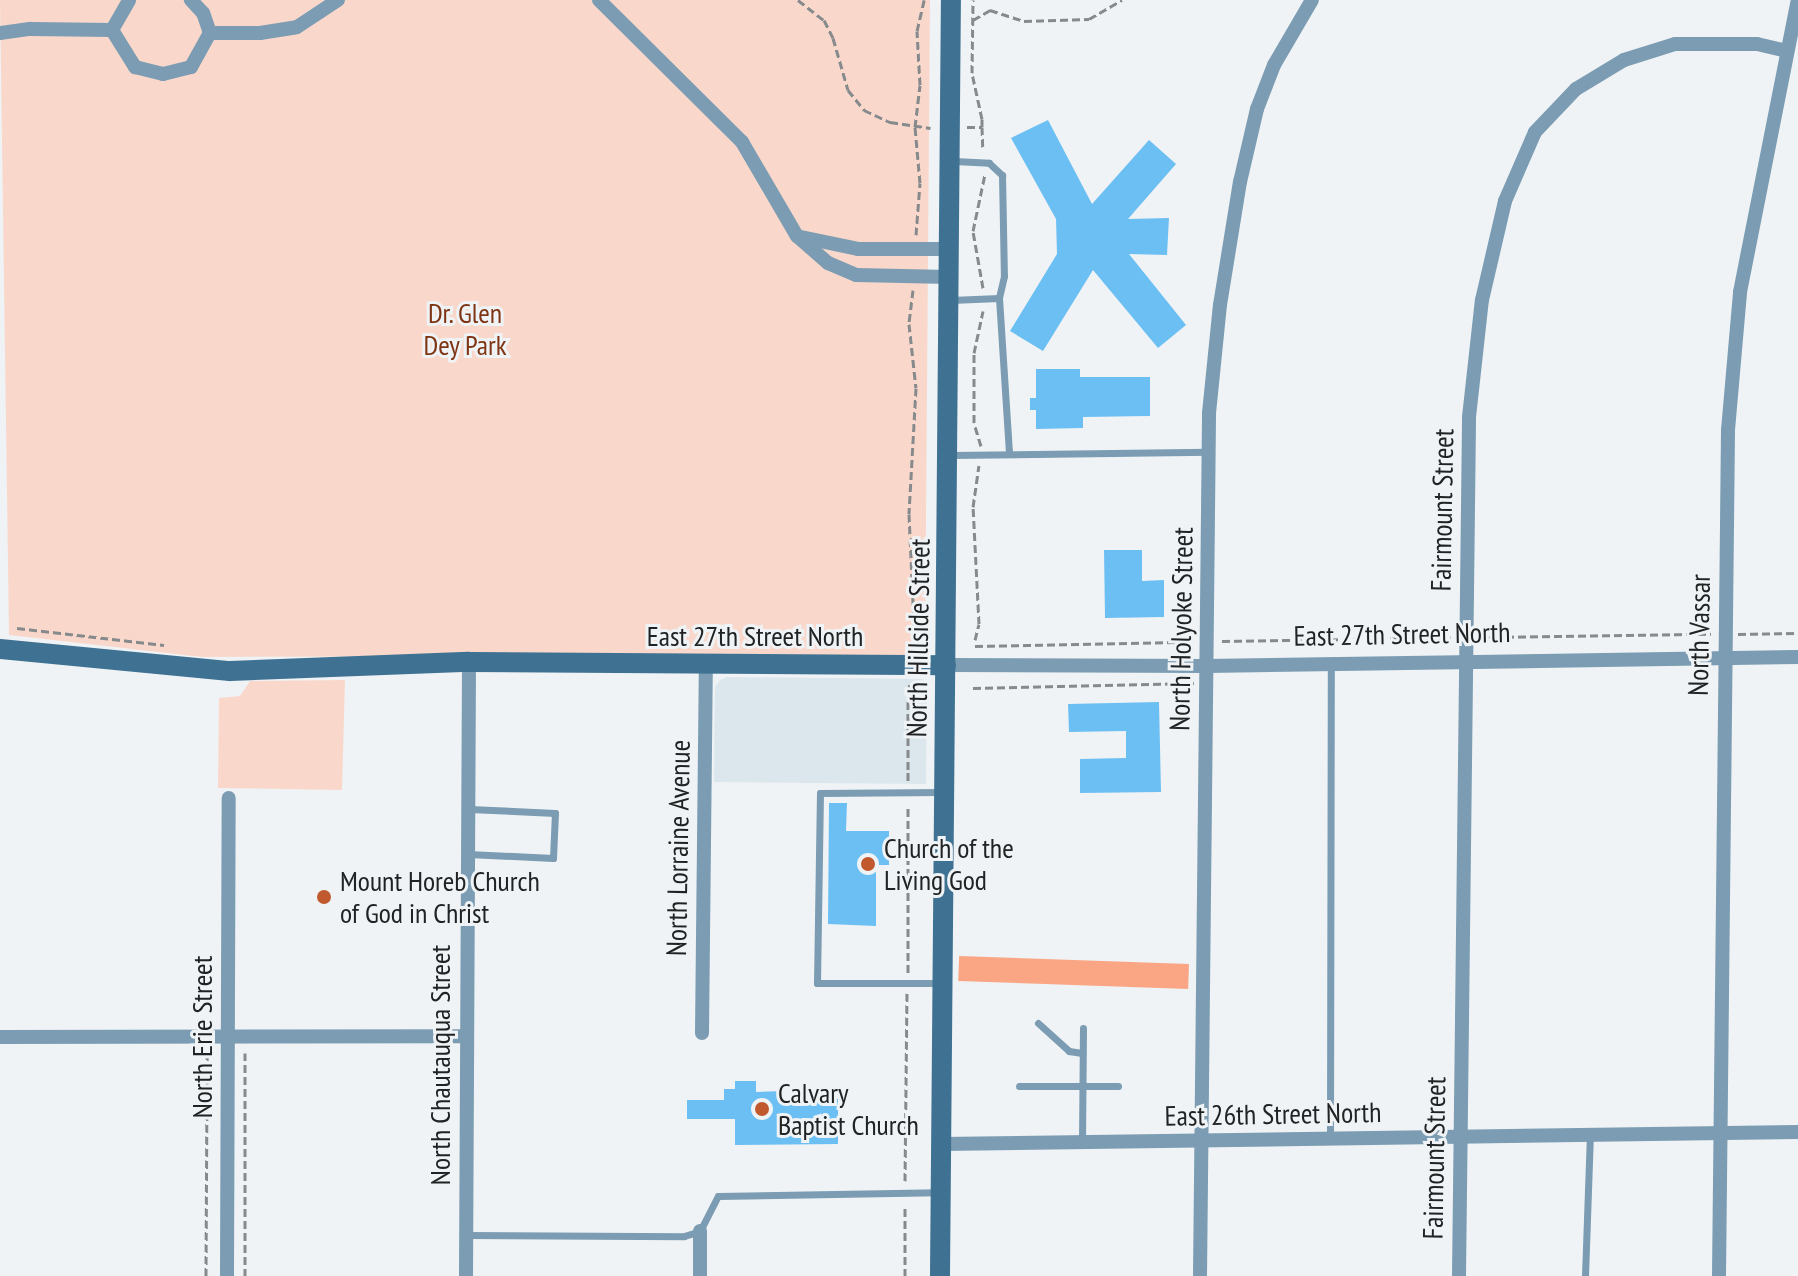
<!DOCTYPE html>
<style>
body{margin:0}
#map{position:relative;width:1798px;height:1276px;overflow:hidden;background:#eff3f5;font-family:"PT Sans Narrow",sans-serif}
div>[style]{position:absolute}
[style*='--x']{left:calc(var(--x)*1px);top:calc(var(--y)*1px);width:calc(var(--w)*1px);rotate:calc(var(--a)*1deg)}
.built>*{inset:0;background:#dbe6ed}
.green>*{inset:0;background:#f9d8cb}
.forest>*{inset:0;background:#faa685;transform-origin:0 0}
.building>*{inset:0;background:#6cbff3}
.path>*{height:3px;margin-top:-1.5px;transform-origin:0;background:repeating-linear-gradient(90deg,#878a8c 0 8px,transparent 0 12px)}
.lane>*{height:7px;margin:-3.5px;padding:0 3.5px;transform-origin:3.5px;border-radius:3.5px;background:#7b9cb2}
.street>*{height:14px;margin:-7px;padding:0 7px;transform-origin:7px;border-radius:7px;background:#7b9cb2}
.secondary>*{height:20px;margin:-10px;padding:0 10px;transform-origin:10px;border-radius:10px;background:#3e7192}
.dots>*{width:22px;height:22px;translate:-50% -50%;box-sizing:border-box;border:4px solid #eff3f5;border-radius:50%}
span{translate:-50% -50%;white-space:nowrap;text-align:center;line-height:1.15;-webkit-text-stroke:6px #eff3f5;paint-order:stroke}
.park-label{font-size:28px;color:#7f3513}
.street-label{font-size:28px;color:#202223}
.poi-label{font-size:28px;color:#202223}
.left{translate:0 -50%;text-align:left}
</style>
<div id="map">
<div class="built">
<i style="clip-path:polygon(727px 677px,922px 679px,927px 682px,926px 784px,714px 782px,715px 687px,720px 680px)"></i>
</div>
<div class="green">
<i style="clip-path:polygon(0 0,930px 0,925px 652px,919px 655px,202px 657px,9px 635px)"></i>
<i style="clip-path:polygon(345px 680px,342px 790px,218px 788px,219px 698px,240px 696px,250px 681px)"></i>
</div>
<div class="forest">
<i style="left:1189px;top:964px;width:25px;height:230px;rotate:92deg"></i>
</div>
<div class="building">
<i style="clip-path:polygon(1048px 120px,1092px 204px,1149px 140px,1176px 164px,1128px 219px,1169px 218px,1167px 255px,1129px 254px,1186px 325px,1158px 348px,1093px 270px,1043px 351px,1010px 331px,1057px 254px,1056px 219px,1011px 138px)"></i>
<i style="clip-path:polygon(1036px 369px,1080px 369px,1080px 377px,1150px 377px,1150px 416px,1083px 417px,1083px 428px,1036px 429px,1036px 410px,1030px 410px,1030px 398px,1036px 398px)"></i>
<i style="clip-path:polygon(1104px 550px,1142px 550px,1142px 581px,1164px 580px,1164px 617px,1105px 618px)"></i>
<i style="clip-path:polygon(1159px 702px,1161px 792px,1080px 793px,1080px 759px,1126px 758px,1126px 731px,1069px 732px,1068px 704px)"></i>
<i style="clip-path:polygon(829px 803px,847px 803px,846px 831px,889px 831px,889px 865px,876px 865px,876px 926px,828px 924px)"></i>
<i style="clip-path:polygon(735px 1081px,756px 1081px,756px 1092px,784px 1091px,784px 1100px,838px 1099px,838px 1144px,735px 1145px,735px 1119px,687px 1119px,687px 1100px,724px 1100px,724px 1089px,735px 1089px)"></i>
</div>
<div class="path">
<i style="--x:798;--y:0;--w:33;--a:38"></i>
<i style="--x:824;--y:20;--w:20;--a:63"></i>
<i style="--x:833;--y:38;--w:54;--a:73.9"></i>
<i style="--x:848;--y:90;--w:26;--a:51"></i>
<i style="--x:864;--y:110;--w:29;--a:25"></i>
<i style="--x:890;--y:122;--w:41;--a:8.3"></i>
<i style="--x:973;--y:20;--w:20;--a:-30"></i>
<i style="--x:990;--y:10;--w:36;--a:18"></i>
<i style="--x:1024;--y:21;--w:65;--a:-1.8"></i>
<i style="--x:1089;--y:19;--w:38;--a:-30"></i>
<i style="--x:967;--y:127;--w:15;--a:0"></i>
<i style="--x:982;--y:127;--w:8;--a:-90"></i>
<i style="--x:982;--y:119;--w:47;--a:-102.3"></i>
<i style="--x:972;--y:73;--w:73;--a:-89.2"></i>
<i style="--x:982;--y:127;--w:23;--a:88"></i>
<i style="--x:916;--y:235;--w:52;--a:-85.6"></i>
<i style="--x:920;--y:183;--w:56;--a:-95.1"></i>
<i style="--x:915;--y:127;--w:42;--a:-83.2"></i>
<i style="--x:920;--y:85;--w:54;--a:-93.2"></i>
<i style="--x:917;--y:31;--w:32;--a:-77"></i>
<i style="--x:983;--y:288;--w:58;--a:-100"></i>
<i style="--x:973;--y:231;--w:58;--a:-78.1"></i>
<i style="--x:913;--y:290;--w:34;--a:97"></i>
<i style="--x:909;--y:324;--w:64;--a:83.8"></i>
<i style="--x:916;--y:388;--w:126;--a:93.2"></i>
<i style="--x:909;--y:514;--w:134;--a:87.4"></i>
<i style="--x:981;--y:446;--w:24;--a:-107"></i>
<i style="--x:974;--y:423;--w:70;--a:-90"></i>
<i style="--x:974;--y:353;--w:43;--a:-77.9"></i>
<i style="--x:17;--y:628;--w:148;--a:6.6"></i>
<i style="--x:1738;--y:634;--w:60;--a:-1"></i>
<i style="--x:1482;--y:637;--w:229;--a:-0.8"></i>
<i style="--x:975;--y:640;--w:16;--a:-76"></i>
<i style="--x:979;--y:624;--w:117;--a:-92.9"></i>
<i style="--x:973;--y:507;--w:42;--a:-81.9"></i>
<i style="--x:1222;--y:641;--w:229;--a:-0.8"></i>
<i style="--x:975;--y:646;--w:216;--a:-1.1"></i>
<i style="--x:973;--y:688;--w:221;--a:-1.3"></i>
<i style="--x:908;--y:781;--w:95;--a:-90"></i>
<i style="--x:908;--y:686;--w:13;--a:0"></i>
<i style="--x:908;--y:973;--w:168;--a:-90"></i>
<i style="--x:905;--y:1181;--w:188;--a:-89.4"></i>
<i style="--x:206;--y:1276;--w:221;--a:-89.7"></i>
<i style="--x:207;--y:1055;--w:7;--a:-8"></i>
<i style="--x:245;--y:1276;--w:223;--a:-90"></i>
<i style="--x:905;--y:1276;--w:71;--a:-90"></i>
</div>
<div class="lane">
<i style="--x:954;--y:161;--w:35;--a:3"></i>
<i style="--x:989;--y:163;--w:18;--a:43"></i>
<i style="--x:1002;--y:175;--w:101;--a:88.9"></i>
<i style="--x:1004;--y:276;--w:23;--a:103"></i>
<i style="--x:999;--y:298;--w:156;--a:86.3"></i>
<i style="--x:951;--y:300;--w:48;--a:-2.4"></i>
<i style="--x:950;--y:455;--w:259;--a:-0.7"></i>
<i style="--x:468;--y:854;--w:85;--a:2.7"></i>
<i style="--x:553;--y:858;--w:45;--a:-87.5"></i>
<i style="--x:555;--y:813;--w:86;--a:-177.3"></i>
<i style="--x:942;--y:983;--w:125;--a:180"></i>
<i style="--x:817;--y:983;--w:190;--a:-89.1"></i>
<i style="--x:820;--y:793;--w:122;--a:-0.5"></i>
<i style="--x:1038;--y:1023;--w:42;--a:42.1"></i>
<i style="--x:1069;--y:1051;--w:13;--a:9"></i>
<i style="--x:1019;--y:1086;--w:99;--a:0"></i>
<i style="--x:1330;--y:1139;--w:474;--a:-89.9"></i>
<i style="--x:1082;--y:1142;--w:114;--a:-89.5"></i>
<i style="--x:466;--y:1235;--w:218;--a:0.3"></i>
<i style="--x:684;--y:1236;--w:17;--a:-17"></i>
<i style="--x:700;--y:1231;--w:39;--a:-63"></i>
<i style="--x:718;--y:1196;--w:220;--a:-1"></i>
<i style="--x:1585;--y:1276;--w:141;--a:-88"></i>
</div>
<div class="street">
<i style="--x:599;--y:0;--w:202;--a:44.8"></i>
<i style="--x:742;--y:142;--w:109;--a:59.7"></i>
<i style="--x:797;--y:236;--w:41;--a:41.1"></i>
<i style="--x:828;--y:263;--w:30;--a:23"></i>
<i style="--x:856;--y:275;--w:93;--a:1.2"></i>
<i style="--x:112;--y:30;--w:44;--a:58.1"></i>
<i style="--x:135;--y:67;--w:29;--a:14"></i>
<i style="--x:163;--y:74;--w:29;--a:-14"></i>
<i style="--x:191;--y:67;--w:39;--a:-61"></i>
<i style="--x:210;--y:33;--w:21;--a:-109"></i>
<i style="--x:203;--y:13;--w:18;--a:-133"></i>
<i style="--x:112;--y:30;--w:34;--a:-60"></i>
<i style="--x:0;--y:33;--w:30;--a:-8"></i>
<i style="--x:30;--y:29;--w:82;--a:0.7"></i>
<i style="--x:210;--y:33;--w:50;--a:0"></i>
<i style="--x:260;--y:33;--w:37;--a:-9"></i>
<i style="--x:297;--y:27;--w:49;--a:-33.4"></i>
<i style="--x:801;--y:237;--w:58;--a:11.9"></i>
<i style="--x:858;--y:249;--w:91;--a:0"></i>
<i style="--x:946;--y:665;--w:260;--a:0.2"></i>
<i style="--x:1206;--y:666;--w:592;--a:-0.87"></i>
<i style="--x:702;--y:1033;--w:369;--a:-89.4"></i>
<i style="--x:0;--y:1037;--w:464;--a:-0.1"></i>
<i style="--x:941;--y:1144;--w:857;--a:-0.8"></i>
<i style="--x:227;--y:1276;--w:478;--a:-89.8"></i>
<i style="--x:466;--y:1276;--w:614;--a:-89.72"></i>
<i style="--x:700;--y:1276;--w:45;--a:-90"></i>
<i style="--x:1200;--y:1276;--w:863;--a:-89.4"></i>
<i style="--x:1209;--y:413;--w:109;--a:-84.2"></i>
<i style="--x:1220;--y:305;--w:125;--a:-80.8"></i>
<i style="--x:1240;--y:182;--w:75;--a:-76.9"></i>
<i style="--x:1257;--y:109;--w:47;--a:-68.9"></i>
<i style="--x:1274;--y:65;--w:75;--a:-59.7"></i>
<i style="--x:1459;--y:1276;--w:859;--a:-89.33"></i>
<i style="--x:1469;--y:417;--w:118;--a:-83.7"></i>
<i style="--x:1482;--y:300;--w:102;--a:-76.9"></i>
<i style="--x:1505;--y:201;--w:75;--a:-66.5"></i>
<i style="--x:1535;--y:132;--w:59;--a:-46.4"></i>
<i style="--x:1576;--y:89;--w:56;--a:-31.1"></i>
<i style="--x:1624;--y:60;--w:53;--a:-17.4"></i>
<i style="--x:1675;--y:44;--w:82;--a:0"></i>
<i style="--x:1757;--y:44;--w:31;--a:13"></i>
<i style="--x:1719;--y:1276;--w:846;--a:-89.39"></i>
<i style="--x:1728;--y:430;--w:139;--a:-85"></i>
<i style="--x:1740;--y:292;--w:298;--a:-78.8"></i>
</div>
<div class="secondary">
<i style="--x:0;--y:649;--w:231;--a:5.5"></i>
<i style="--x:230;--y:671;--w:239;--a:-2.2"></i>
<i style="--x:469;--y:662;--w:477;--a:0.4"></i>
<i style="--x:940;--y:1276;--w:1276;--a:-89.51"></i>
</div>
<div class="dots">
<i style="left:868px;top:864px;background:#c0592d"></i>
<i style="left:324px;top:897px;background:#c0592d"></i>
<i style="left:762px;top:1109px;background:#c0592d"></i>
</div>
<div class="park-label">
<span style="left:465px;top:329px">Dr. Glen<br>Dey Park</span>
</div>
<div class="street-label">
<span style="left:1442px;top:510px;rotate:-89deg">Fairmount Street</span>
<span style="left:1181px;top:629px;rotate:-89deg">North Holyoke Street</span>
<span style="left:1402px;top:634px;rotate:-1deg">East 27th Street North</span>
<span style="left:1699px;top:635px;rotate:-89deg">North Vassar</span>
<span style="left:755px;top:636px">East 27th Street North</span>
<span style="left:918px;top:638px;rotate:-89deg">North Hillside Street</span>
<span style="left:678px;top:848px;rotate:-89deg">North Lorraine Avenue</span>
<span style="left:202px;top:1037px;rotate:-90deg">North Erie Street</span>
<span style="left:440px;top:1065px;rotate:-90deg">North Chautauqua Street</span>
<span style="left:1273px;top:1114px;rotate:-1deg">East 26th Street North</span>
<span style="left:1434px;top:1158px;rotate:-89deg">Fairmount Street</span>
</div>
<div class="poi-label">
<span class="left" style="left:884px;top:864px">Church of the<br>Living God</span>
<span class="left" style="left:340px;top:897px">Mount Horeb Church<br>of God in Christ</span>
<span class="left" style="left:778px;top:1109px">Calvary<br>Baptist Church</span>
</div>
</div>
